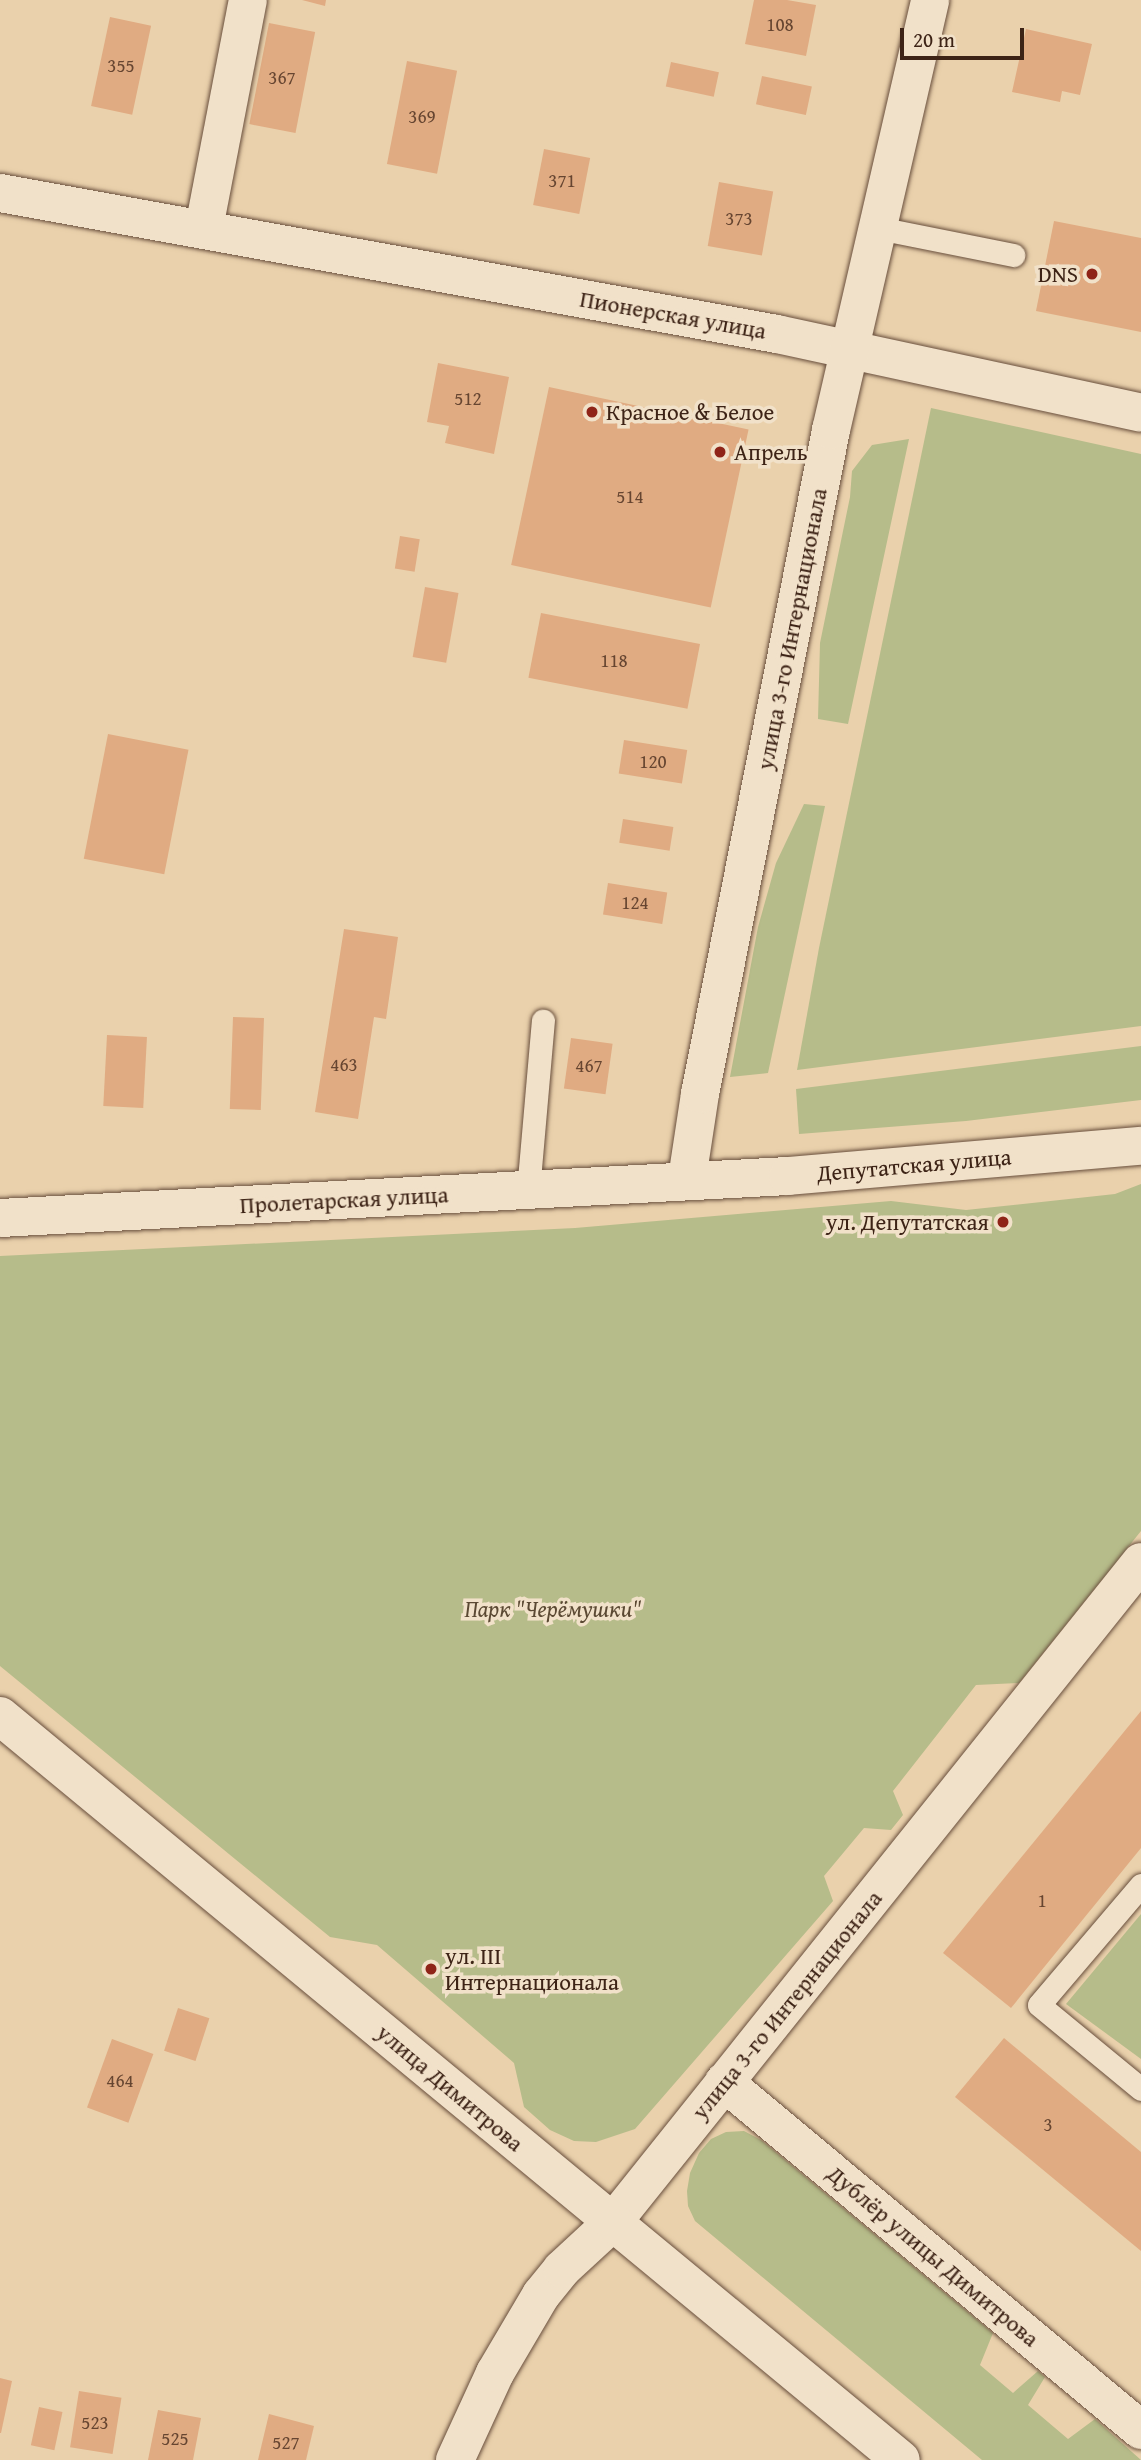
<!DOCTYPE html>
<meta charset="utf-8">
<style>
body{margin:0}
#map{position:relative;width:1141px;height:2460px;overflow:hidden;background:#ead1ac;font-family:"Gentium Book Plus",serif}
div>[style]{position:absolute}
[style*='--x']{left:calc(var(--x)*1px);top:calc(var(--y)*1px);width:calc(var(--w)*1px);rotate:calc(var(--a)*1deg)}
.green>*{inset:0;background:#b6bc8a}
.building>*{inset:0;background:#e0ab82;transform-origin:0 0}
.roads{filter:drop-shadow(0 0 2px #684e3c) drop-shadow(0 0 2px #684e3c)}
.lane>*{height:23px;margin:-11.5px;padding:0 11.5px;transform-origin:11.5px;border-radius:11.5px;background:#f1e1c9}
.street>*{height:38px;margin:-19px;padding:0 19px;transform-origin:19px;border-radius:19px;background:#f1e1c9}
.secondary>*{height:38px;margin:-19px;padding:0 19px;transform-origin:19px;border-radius:19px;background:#f1e1c9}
.dots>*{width:19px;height:19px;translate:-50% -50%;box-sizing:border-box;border:4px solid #f1e1c9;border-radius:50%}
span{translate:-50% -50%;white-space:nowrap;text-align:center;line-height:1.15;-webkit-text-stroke:7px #f1e1c9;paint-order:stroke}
.number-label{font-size:19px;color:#664531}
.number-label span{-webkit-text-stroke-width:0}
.poi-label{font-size:23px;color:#3d2316}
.right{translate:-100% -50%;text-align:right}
.left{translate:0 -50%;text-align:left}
.street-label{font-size:23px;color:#3d2316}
.park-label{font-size:23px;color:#5b4933;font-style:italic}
.scale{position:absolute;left:900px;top:28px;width:124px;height:32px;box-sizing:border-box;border:4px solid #3d2316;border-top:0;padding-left:9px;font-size:21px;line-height:24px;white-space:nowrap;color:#3d2316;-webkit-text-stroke:5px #f1e1c9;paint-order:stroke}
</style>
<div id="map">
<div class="green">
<i style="clip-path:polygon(931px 408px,1141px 454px,1141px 1026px,797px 1070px,819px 948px)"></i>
<i style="clip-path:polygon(909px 439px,848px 724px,818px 719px,820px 643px,850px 497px,852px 471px,872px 445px)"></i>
<i style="clip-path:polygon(804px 804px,825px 806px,768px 1073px,730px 1077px,758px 927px,776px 863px)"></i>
<i style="clip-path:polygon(1141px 1046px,1141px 1100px,966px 1121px,799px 1134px,796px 1089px)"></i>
<i style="clip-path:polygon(1141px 1184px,1141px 1531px,1019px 1683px,976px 1685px,893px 1791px,903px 1815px,891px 1830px,864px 1828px,824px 1876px,833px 1901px,635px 2129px,596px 2142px,574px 2141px,550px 2130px,524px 2107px,514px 2063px,377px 1945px,330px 1937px,0 1666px,0 1256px,575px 1228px,891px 1201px,966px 1210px,1115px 1194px)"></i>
<i style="clip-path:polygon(1141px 1914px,1141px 2059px,1066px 2004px)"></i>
<i style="clip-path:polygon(744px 2131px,761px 2140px,993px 2333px,980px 2365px,1013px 2393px,1038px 2371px,1045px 2377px,1028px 2405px,1068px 2439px,1095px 2419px,1141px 2460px,982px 2460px,695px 2221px,688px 2206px,687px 2191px,690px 2173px,699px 2153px,711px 2139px,726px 2132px)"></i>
</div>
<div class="building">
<i style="clip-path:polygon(302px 0,326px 0,325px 6px)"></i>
<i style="clip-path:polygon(754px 0,787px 0,816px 5px,806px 56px,745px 44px)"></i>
<i style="left:110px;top:17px;width:42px;height:91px;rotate:12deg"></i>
<i style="left:269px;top:23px;width:47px;height:103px;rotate:11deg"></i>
<i style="clip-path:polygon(1026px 29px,1092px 44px,1080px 95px,1062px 91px,1060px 102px,1012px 92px)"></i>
<i style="left:407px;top:61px;width:51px;height:105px;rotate:11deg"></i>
<i style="left:671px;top:62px;width:49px;height:25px;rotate:12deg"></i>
<i style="left:762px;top:76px;width:51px;height:29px;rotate:12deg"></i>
<i style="left:544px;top:149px;width:47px;height:57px;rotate:11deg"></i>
<i style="left:719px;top:182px;width:55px;height:65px;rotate:10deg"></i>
<i style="clip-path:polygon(1054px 221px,1141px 238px,1141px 332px,1036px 311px)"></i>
<i style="clip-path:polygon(438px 363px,509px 377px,494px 454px,445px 443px,449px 426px,427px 422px)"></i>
<i style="left:549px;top:387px;width:204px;height:182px;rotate:12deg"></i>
<i style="left:400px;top:536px;width:20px;height:33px;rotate:9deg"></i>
<i style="left:425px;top:587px;width:34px;height:71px;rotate:10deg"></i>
<i style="left:541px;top:613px;width:162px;height:66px;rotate:11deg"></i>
<i style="left:108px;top:734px;width:82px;height:127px;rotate:11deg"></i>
<i style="left:624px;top:740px;width:64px;height:34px;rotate:9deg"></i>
<i style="left:623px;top:819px;width:51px;height:24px;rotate:9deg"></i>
<i style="left:608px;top:883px;width:60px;height:32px;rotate:9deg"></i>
<i style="clip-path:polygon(344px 929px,398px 937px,386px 1019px,374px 1017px,358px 1119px,315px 1112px)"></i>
<i style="left:233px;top:1017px;width:31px;height:92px;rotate:2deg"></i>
<i style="left:107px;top:1035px;width:40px;height:71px;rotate:3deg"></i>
<i style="left:571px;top:1038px;width:42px;height:51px;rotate:8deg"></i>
<i style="clip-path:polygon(1141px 1711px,1141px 1848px,1011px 2008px,943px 1953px)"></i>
<i style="left:178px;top:2008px;width:33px;height:45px;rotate:18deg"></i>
<i style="clip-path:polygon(1004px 2038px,1141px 2152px,1141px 2251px,955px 2097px)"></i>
<i style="left:112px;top:2039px;width:44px;height:73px;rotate:20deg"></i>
<i style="clip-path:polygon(0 2378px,12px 2381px,1px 2433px,0 2433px)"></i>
<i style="left:79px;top:2391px;width:43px;height:57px;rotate:9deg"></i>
<i style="left:39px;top:2407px;width:24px;height:39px;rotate:12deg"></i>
<i style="clip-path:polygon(158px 2410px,201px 2418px,193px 2460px,148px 2460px)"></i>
<i style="clip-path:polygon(269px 2414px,314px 2426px,306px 2460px,258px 2460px)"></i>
</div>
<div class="roads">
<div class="lane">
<i style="--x:878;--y:228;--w:138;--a:11.3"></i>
<i style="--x:528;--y:1191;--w:171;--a:-85"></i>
<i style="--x:1141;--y:1885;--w:157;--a:130.4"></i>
<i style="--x:1039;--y:2005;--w:132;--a:39.5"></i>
</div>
<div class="street">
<i style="--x:204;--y:228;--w:232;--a:-79.1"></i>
<i style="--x:724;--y:2082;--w:543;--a:39.85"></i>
<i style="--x:455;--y:2460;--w:96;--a:-65.3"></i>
<i style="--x:495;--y:2373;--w:91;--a:-59.5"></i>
<i style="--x:541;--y:2295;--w:33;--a:-51"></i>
<i style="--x:562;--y:2269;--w:69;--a:-42.7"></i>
<i style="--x:613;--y:2222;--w:845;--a:-51.34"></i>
</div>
<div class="secondary">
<i style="--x:0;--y:193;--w:790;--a:10.29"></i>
<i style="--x:777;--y:334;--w:372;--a:12.2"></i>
<i style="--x:687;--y:1179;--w:86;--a:-81.3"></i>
<i style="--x:700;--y:1094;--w:677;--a:-78.84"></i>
<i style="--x:831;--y:430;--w:441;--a:-77"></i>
<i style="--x:0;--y:1218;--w:789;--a:-3.05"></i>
<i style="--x:788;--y:1176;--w:354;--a:-4.9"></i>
<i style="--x:0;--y:1716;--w:1168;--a:39.55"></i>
</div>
</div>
<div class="dots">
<i style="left:1092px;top:274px;background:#8f2418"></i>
<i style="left:592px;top:412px;background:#8f2418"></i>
<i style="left:720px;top:452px;background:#8f2418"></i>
<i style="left:1003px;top:1222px;background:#8f2418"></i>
<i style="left:431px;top:1969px;background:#8f2418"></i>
</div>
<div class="number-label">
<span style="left:780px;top:25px">108</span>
<span style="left:121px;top:66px">355</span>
<span style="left:282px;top:78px">367</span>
<span style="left:422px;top:117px">369</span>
<span style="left:562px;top:181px">371</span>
<span style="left:739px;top:219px">373</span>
<span style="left:468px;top:399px">512</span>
<span style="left:630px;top:497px">514</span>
<span style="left:614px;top:661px">118</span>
<span style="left:653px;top:762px">120</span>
<span style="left:635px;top:903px">124</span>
<span style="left:344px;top:1065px">463</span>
<span style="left:589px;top:1066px">467</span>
<span style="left:1042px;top:1901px">1</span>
<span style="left:120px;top:2081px">464</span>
<span style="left:1048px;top:2125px">3</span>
<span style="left:95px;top:2423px">523</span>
<span style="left:175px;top:2439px">525</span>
<span style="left:286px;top:2443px">527</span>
</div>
<div class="poi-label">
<span class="right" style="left:1078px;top:274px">DNS</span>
<span class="left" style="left:606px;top:412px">Красное &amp; Белое</span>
<span class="left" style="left:734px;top:452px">Апрель</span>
<span class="right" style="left:989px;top:1222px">ул. Депутатская</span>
<span class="left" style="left:445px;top:1969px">ул. III<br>Интернационала</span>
</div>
<div class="street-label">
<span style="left:673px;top:315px;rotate:10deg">Пионерская улица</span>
<span style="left:792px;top:629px;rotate:-79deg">улица 3-го Интернационала</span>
<span style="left:914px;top:1165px;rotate:-5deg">Депутатская улица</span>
<span style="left:344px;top:1200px;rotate:-3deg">Пролетарская улица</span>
<span style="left:787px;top:2005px;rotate:-51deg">улица 3-го Интернационала</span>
<span style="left:450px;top:2088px;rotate:40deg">улица Димитрова</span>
<span style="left:933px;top:2256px;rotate:40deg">Дублёр улицы Димитрова</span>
</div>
<div class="park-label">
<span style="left:553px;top:1609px">Парк "Черёмушки"</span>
</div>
<div class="scale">20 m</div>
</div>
